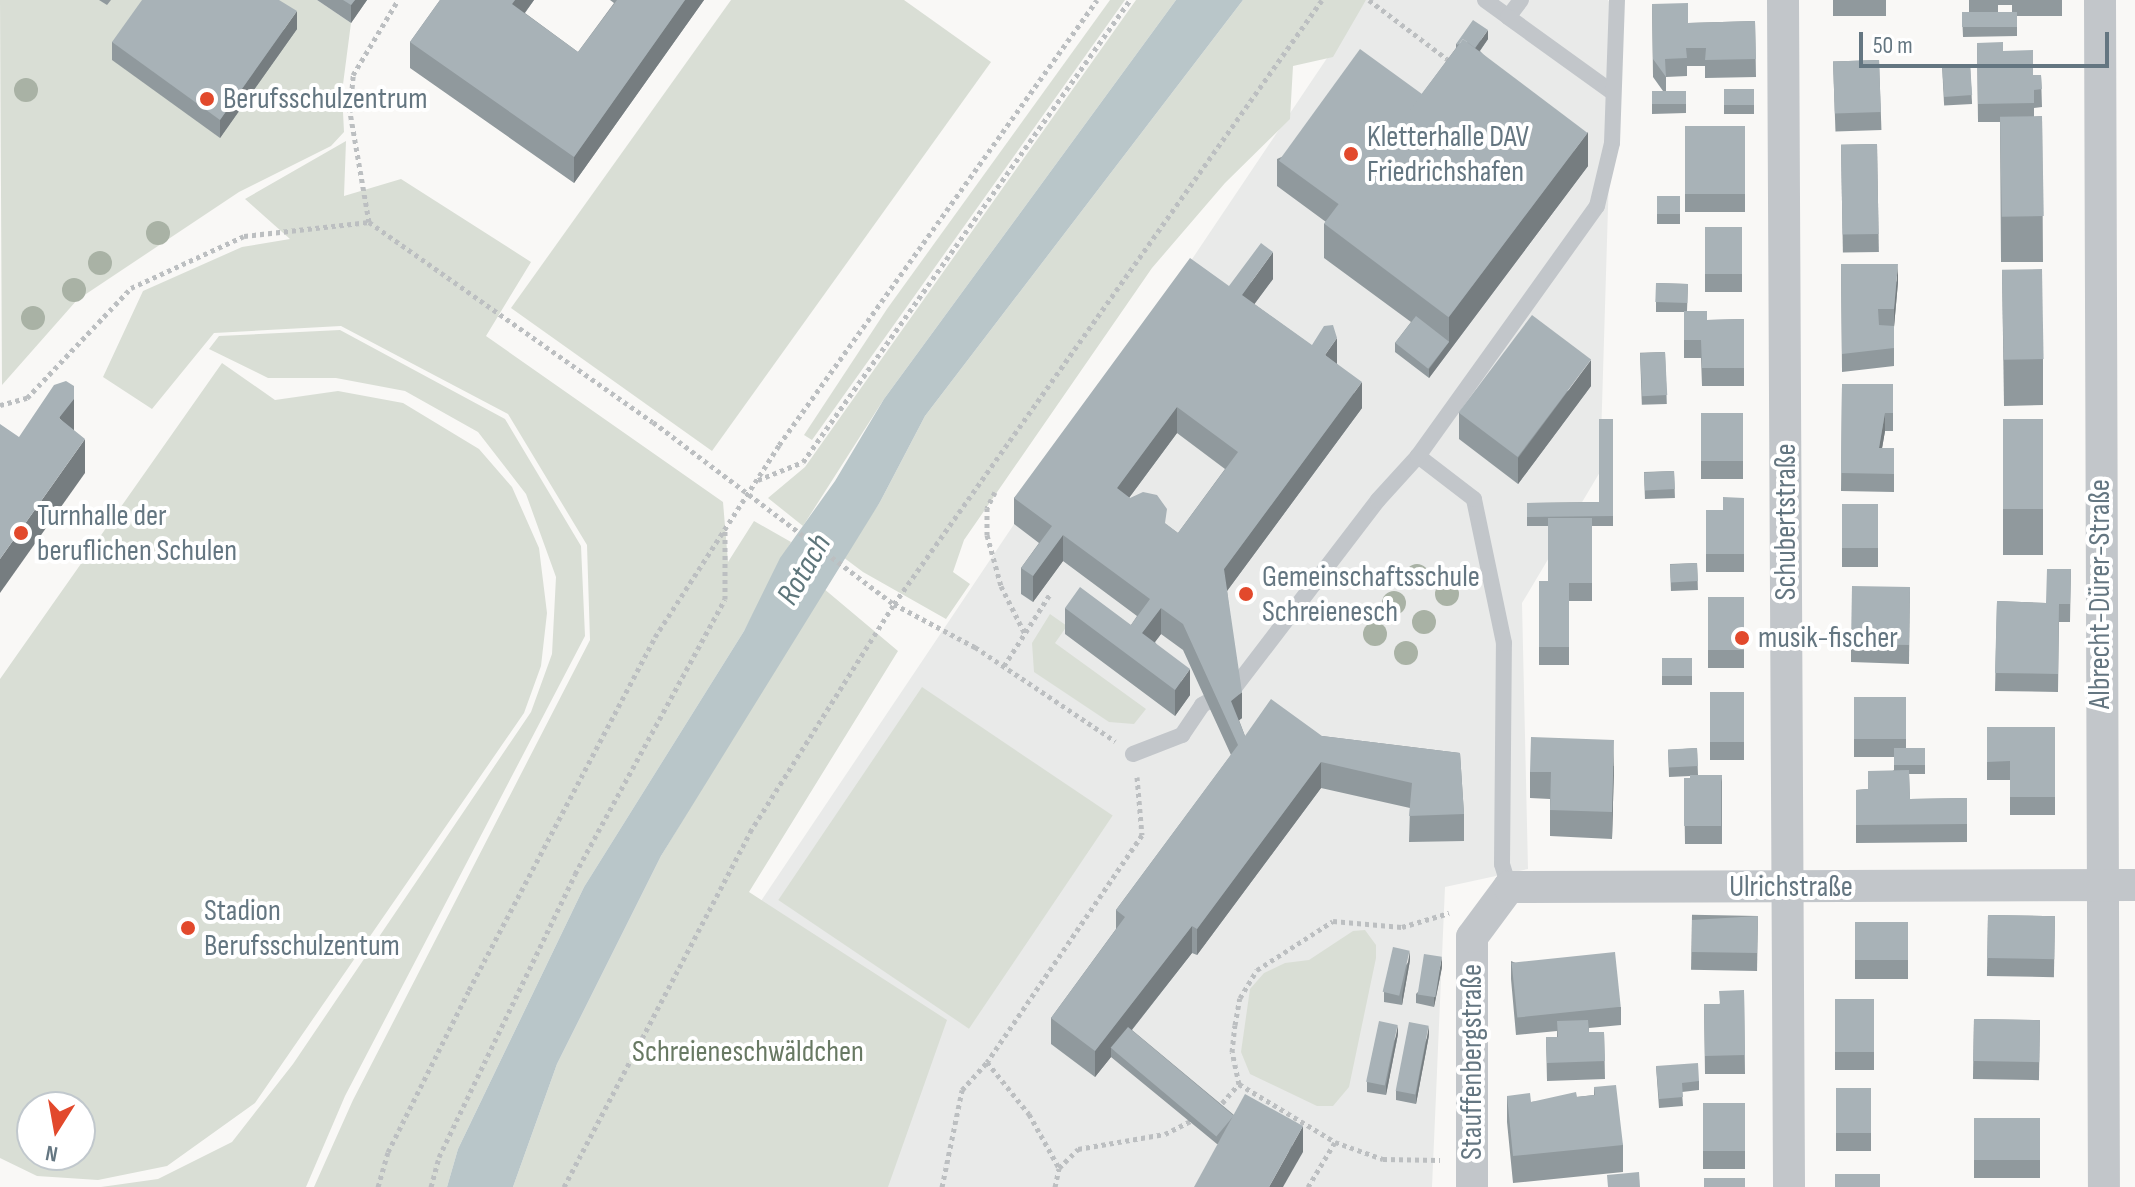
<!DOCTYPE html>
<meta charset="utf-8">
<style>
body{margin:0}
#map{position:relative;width:2135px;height:1187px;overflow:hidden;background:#f9f8f6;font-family:"Sofia Sans Condensed",sans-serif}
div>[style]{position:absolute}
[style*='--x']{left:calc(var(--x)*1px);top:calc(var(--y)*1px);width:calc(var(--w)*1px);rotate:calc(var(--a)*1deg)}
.built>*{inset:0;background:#e9eae9}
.green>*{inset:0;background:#d9ded5;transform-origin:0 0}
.water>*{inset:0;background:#b9c6c9}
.path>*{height:5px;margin-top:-2.5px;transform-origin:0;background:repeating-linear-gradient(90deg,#bcbfc1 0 4px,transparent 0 8px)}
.service>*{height:16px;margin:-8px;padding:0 8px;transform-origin:8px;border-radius:8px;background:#c2c6ca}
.minor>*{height:32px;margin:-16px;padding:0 16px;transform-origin:16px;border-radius:16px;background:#c2c6ca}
.trees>*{width:24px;height:24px;margin:-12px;border-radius:50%;background:#a9b2a5}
.wall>*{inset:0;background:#90999d;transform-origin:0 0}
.shaded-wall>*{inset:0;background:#767d80}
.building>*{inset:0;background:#a8b2b7;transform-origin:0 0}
.dots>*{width:22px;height:22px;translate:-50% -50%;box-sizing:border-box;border:4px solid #fff;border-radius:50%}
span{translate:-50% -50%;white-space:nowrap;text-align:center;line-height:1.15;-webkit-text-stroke:8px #fff;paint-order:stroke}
.poi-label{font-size:30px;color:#647681}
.left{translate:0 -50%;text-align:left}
.street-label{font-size:30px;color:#647681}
.park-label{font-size:30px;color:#687963}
.water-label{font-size:32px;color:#5e767b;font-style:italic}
.north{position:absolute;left:16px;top:1091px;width:80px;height:80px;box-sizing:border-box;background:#fff;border:2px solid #c1c8cd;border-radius:50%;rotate:191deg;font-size:22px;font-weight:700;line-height:32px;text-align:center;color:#647681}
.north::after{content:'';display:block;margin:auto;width:28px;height:36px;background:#e2492c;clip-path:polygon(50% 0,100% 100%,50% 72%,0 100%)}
.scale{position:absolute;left:1859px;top:32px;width:250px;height:36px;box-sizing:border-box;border:4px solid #647681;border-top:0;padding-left:10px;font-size:24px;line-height:28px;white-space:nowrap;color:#647681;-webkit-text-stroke:6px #fff;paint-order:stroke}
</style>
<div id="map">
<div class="built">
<i style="clip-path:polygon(1366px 0,1608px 0,1614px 10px,1600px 472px,1522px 603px,1528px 869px,1445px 887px,1432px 1187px,846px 1187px,753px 913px)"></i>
</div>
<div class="green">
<i style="clip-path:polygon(0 0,317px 0,351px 23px,342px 92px,344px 132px,331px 146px,239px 192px,77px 300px,2px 385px)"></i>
<i style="clip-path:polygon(731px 0,904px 0,991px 62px,712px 451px,511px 308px)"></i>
<i style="clip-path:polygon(1110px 0,1125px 0,812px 440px,804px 435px,887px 309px)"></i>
<i style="clip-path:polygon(1136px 0,1176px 0,884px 399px,803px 526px,768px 498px,805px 467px)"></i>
<i style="clip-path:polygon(1243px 0,1366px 0,1333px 57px,1293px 66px,1290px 119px,1225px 183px,1152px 268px,964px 540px,953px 572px,970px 584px,946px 619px,863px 572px,843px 557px,880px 502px,925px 416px)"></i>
<i style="clip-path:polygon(346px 141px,344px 196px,401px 179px,531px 262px,486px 336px,723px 502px,728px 562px,754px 521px,791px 542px,744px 631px,584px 887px,458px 1149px,447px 1187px,314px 1187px,353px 1100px,590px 640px,587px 545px,508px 414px,341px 326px,214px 333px,152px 409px,103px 377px,143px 291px,242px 247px,290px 239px,245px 199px)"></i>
<i style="clip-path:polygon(340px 330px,505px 419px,581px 546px,585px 636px,345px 1096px,306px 1187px,101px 1187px,158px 1179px,232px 1142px,293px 1064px,531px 712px,552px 654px,556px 577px,526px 494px,478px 432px,405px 391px,336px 378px,268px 378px,209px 349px,219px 336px)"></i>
<i style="clip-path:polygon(evenodd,222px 363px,275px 400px,338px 391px,403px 403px,479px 449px,512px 487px,539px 548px,547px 613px,541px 666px,524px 713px,255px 1103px,167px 1166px,98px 1180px,37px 1176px,0 1158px,0 679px,222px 363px,32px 1107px,80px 1107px,80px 1155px,32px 1155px,32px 1107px)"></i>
<i style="clip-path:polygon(823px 588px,898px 651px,749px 892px,947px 1020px,888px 1187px,513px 1187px,557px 1064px,661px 856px)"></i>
<i style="clip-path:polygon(1050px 614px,1067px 626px,1055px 643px,1146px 709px,1134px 724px,1109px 722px,1034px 672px,1032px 643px)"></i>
<i style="left:922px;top:687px;width:230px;height:257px;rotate:34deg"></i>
<i style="clip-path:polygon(1365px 930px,1376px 945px,1376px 958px,1349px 1087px,1333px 1106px,1317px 1106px,1250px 1074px,1241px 1052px,1250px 989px,1264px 973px,1285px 963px,1309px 960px,1353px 931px)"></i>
</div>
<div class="water">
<i style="clip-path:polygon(1176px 0,1243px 0,925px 416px,880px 502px,661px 856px,557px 1064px,513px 1187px,447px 1187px,458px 1149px,584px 887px,744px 631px,780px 558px,835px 481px,884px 399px)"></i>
</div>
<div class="path">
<i style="--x:1369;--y:0;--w:103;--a:37.1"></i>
<i style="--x:369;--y:222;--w:112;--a:-99.8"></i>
<i style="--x:350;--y:112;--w:37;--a:-85"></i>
<i style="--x:353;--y:75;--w:87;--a:-59"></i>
<i style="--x:0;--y:405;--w:28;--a:-15"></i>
<i style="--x:27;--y:398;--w:151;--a:-46.6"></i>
<i style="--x:131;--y:288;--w:124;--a:-24.7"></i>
<i style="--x:244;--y:236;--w:126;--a:-6.4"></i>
<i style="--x:369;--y:222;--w:347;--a:35.2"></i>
<i style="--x:653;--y:422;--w:302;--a:37.1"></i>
<i style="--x:894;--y:604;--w:92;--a:28"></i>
<i style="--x:975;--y:647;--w:169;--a:33.9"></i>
<i style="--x:758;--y:480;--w:48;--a:-21.8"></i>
<i style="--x:803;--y:462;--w:566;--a:-54.71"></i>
<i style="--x:995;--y:492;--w:18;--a:117"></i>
<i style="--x:987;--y:508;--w:27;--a:90"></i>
<i style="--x:987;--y:535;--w:53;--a:74.6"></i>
<i style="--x:1001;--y:586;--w:54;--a:63.4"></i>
<i style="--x:1004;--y:666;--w:85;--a:-57.4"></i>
<i style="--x:1137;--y:777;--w:58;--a:85.1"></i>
<i style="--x:1142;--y:835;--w:275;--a:124.3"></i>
<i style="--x:987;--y:1062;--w:67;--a:51.1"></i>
<i style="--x:1029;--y:1114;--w:62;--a:60.9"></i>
<i style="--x:1059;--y:1168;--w:27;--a:-45"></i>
<i style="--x:1078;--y:1149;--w:88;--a:-9.8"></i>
<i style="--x:1165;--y:1134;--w:31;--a:-27"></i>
<i style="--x:1239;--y:1084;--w:33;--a:-102"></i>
<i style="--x:1232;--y:1052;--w:27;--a:-84"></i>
<i style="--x:1235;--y:1025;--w:27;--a:-80"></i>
<i style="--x:1240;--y:998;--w:33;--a:-59"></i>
<i style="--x:1257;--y:970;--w:90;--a:-32.8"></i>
<i style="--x:1333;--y:921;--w:69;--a:5"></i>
<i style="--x:1402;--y:927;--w:49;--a:-16.6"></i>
<i style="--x:1217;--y:1109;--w:33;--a:-49"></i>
<i style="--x:1239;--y:1084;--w:112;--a:31.1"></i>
<i style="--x:1335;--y:1142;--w:51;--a:19.5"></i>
<i style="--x:1383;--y:1159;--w:57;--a:1"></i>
<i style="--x:378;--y:1187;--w:36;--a:-74"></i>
<i style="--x:388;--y:1152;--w:181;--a:-63.4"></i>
<i style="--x:469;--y:990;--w:399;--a:-62.2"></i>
<i style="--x:655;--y:637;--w:229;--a:-57.1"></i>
<i style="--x:779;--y:445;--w:547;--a:-54.45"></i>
<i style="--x:431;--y:1187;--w:31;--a:-75"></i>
<i style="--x:439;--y:1157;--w:314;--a:-64.3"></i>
<i style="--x:575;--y:874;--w:313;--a:-61.4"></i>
<i style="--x:725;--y:599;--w:69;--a:-90"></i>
<i style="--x:564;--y:1187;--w:401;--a:-62.3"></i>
<i style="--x:750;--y:832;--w:270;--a:-57.7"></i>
<i style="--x:894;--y:604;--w:740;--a:-54.68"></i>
<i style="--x:942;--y:1187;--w:99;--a:-78.3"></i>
<i style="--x:962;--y:1090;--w:38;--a:-48"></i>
<i style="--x:1055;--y:1187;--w:19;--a:-78"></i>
<i style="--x:1308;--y:1187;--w:52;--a:-59"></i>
</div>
<div class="service">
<i style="--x:1485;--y:0;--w:29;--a:36"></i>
<i style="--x:1521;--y:0;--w:21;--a:127"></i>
<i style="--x:1508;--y:17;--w:128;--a:35.8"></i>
<i style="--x:1133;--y:754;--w:53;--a:-21.2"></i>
<i style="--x:1182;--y:735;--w:36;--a:-56"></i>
<i style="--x:1202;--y:705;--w:38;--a:-29"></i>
<i style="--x:1235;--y:687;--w:235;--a:-52.6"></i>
<i style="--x:1378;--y:500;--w:59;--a:-47.7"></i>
<i style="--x:1509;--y:887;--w:24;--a:-107"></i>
<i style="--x:1502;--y:864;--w:221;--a:-89.5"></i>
<i style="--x:1504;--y:643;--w:147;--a:-101.8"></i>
<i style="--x:1474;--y:499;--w:71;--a:-142.5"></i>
<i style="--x:1418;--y:456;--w:307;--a:-54.4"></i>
<i style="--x:1597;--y:206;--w:65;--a:-76.6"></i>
<i style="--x:1612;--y:143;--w:143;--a:-88"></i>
</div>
<div class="minor">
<i style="--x:1783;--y:0;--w:1187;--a:89.71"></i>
<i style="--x:2100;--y:0;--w:1187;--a:89.81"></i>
<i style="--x:1472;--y:1187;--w:250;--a:-90"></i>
<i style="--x:1472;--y:937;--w:62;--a:-53.5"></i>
<i style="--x:1509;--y:887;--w:626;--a:-0.18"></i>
</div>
<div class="trees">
<i style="left:26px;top:90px"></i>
<i style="left:158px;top:233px"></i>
<i style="left:100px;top:263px"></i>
<i style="left:74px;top:290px"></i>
<i style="left:33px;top:318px"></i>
<i style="left:1417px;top:576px"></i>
<i style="left:1447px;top:594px"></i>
<i style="left:1394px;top:603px"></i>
<i style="left:1424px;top:622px"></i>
<i style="left:1375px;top:634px"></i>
<i style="left:1406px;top:653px"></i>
</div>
<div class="wall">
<i style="clip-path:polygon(99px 0,111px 0,107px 5px)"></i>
<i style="clip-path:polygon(317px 0,367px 0,351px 23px)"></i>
<i style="clip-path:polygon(440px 0,534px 0,525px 13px,578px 52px,614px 3px,610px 0,704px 0,574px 183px,410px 68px,410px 42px)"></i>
<i style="left:1833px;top:0;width:53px;height:16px"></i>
<i style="clip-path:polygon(evenodd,1969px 0,2062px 0,2062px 16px,2017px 16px,2017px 36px,1963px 37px,1962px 13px,1969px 13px,1969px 0,1998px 5px,2012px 5px,2012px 12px,1998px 12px,1998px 5px)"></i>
<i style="clip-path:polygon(1652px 4px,1688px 23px,1755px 21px,1756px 77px,1705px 78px,1705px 66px,1687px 66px,1687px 76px,1666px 77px,1666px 91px,1686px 91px,1686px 113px,1652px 114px,1652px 91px,1663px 91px,1653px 77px)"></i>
<i style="clip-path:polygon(297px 29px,220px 138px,112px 60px,112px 42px)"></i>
<i style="clip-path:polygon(1488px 39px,1480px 51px,1588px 166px,1429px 378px,1395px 352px,1395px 343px,1411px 322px,1324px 258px,1324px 224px,1326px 222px,1277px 186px,1277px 159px,1422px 94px,1456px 48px,1456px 44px)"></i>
<i style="clip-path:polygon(1977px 43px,2003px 51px,2033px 75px,2041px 75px,2042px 107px,2034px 108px,2034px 117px,2042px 116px,2043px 262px,2001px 262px,2000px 122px,1978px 122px)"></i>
<i style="left:1879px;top:60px;width:70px;height:46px;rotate:88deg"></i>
<i style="left:1970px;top:64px;width:40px;height:28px;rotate:87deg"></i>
<i style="left:1724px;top:89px;width:30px;height:25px"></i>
<i style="left:1685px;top:126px;width:60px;height:86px"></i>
<i style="left:1877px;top:144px;width:108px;height:36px;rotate:89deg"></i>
<i style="left:1657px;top:196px;width:23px;height:28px"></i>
<i style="left:1705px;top:227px;width:37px;height:65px"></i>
<i style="clip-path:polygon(1841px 264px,1898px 282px,1894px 327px,1894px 366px,1842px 372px)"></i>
<i style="clip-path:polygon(2002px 270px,2043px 359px,2043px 405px,2004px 406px)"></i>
<i style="clip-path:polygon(evenodd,1273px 279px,1254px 304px,1337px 364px,1362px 408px,1227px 591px,1242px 718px,1239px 720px,1245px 736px,1322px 736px,1460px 753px,1464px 814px,1464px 841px,1409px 842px,1410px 808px,1321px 788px,1197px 955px,1192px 953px,1132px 1030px,1234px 1115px,1303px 1152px,1217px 1144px,1111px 1057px,1095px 1077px,1051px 1044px,1051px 1018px,1116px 929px,1116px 910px,1231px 755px,1183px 650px,1161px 634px,1155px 642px,1190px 695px,1175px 716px,1065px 634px,1065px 608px,1131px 625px,1137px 616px,1063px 561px,1033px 602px,1021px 594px,1021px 568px,1039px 543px,1014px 524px,1014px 498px,1229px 286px,1273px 279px,1177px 433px,1225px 469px,1178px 533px,1129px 498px,1177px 433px)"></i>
<i style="clip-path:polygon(1656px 283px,1688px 284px,1687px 311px,1707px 320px,1744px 319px,1744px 386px,1702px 386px,1701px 358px,1684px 358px,1684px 312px,1656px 312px)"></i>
<i style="left:1665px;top:352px;width:52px;height:25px;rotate:88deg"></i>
<i style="clip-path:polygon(1842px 384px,1893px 384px,1893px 431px,1885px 431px,1882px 448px,1894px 448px,1894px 492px,1841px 491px)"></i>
<i style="clip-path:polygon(1591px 386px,1518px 484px,1459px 439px,1459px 413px)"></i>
<i style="left:1701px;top:413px;width:42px;height:66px"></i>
<i style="clip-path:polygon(1613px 419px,1613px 526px,1592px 526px,1592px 601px,1569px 601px,1569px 665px,1539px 665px,1539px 581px,1548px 581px,1548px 526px,1527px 526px,1527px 503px,1599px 502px)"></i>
<i style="left:2003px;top:419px;width:40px;height:136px"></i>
<i style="left:1674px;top:471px;width:27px;height:30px;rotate:88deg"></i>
<i style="clip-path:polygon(1744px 498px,1744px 572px,1706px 572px,1706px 510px,1723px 510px)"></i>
<i style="left:1842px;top:504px;width:36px;height:63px"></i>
<i style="left:1697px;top:563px;width:27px;height:27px;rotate:88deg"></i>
<i style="clip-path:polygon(2071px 569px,2070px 622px,2059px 622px,2058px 692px,1995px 691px,1997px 601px,2046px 603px)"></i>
<i style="clip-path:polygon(1910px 587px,1909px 664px,1851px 662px,1851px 644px)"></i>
<i style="left:1708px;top:597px;width:36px;height:71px"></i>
<i style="left:1662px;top:658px;width:30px;height:27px"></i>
<i style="left:1710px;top:692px;width:34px;height:68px"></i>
<i style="clip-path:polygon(1854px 697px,1906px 697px,1906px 748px,1925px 748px,1925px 774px,1909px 774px,1910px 799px,1967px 798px,1967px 842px,1856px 843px,1856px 790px,1868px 789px,1894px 770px,1894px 757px,1854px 757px)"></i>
<i style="clip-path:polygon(1987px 727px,2055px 727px,2055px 815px,2010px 815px,2010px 780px,1987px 780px)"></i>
<i style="clip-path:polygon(1697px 748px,1698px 775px,1722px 775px,1722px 844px,1685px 844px,1684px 778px,1690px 778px,1690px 776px,1669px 777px,1668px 750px)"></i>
<i style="clip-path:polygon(1614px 766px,1612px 839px,1550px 836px,1550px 799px,1530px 798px,1530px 772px)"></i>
<i style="left:1988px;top:915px;width:67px;height:61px;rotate:1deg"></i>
<i style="left:1758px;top:916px;width:55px;height:66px;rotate:91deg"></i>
<i style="left:1855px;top:922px;width:53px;height:57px"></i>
<i style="clip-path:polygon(1410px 960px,1402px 1005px,1384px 1002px,1384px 992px)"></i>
<i style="clip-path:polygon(1511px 961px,1621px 1007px,1621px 1025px,1589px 1028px,1589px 1032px,1604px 1032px,1605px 1079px,1547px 1081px,1546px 1037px,1557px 1037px,1557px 1031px,1516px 1035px,1511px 979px)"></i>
<i style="clip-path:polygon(1442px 967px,1434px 1007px,1416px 1003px,1416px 994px)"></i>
<i style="clip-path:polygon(1744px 990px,1745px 1074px,1705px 1074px,1704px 1004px,1719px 1004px)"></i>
<i style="left:1835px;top:999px;width:39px;height:71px"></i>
<i style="left:1974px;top:1019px;width:66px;height:60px;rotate:1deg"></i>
<i style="clip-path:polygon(1398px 1034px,1386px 1095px,1367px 1092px,1367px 1082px)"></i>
<i style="clip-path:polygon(1429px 1035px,1416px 1104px,1396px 1100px,1396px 1091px)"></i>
<i style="clip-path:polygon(1656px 1066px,1699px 1081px,1699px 1090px,1682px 1092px,1683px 1106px,1659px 1108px)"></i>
<i style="clip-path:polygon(1594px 1087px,1623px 1145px,1623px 1172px,1513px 1183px,1507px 1122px,1507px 1096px,1531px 1102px,1594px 1095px)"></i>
<i style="left:1836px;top:1088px;width:35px;height:63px"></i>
<i style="left:1703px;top:1103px;width:42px;height:66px"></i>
<i style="left:1974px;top:1118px;width:66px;height:60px"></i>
</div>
<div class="shaded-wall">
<i style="clip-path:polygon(355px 0,367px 0,351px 23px,351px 5px)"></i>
<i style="clip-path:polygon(515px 0,534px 0,512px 30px,512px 4px)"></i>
<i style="clip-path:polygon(685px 0,704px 0,574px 183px,574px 157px)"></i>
<i style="clip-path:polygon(297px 11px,297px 29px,220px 138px,220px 120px)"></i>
<i style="clip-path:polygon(1488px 30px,1488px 39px,1471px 63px,1471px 54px)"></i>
<i style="clip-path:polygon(1588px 132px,1588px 166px,1429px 378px,1429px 369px,1449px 342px,1449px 317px)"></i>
<i style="clip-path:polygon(1273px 252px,1273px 279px,1242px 321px,1242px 295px)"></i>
<i style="clip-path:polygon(1898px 264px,1898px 282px,1894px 327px,1894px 309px)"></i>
<i style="clip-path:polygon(1337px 338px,1337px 365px,1325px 355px)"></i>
<i style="clip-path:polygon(1591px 360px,1591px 386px,1518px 484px,1518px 458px)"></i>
<i style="clip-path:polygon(1362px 382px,1362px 408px,1224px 595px,1224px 569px)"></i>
<i style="clip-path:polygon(74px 386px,74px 433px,59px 418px)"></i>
<i style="clip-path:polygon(1177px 407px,1177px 433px,1117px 514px,1117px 488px)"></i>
<i style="clip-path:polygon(1885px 413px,1885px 431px,1879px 466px,1879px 448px)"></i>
<i style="clip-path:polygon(85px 439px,85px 473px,0 593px,0 559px)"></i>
<i style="clip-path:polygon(1063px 535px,1063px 561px,1033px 602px,1033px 576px)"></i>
<i style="clip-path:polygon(1161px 608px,1161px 634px,1142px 659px,1142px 633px)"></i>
<i style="clip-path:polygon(1190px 669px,1190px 695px,1175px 716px,1175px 690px)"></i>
<i style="clip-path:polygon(1242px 692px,1242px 718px,1231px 727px,1231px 701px)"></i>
<i style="clip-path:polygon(1614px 740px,1614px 766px,1612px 839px,1612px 812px)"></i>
<i style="clip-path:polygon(1321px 762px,1321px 788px,1197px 955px,1197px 929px)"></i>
<i style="clip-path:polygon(1192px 926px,1192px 953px,1115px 1051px,1111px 1048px,1111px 1057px,1095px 1077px,1095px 1051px)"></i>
<i style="clip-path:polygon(1410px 951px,1410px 960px,1402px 1005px,1402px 996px)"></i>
<i style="clip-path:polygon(1442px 957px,1442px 967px,1434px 1007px,1434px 998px)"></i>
<i style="clip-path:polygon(1398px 1025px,1398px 1034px,1386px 1095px,1386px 1086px)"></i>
<i style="clip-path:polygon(1429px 1026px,1429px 1035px,1416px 1104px,1416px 1095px)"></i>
<i style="clip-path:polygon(1303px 1126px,1303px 1152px,1283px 1187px,1269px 1187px)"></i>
</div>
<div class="building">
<i style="clip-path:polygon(142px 0,279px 0,297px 11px,220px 120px,112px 42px)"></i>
<i style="clip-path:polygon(343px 0,355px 0,351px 5px)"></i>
<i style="clip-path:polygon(440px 0,515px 0,512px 4px,578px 52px,617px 0,685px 0,574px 157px,410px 42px)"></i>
<i style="clip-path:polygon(1688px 3px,1688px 23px,1755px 21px,1756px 59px,1705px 60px,1706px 48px,1686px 48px,1687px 58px,1665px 59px,1666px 77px,1653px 59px,1652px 4px)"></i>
<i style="left:2017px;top:12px;width:15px;height:55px;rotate:90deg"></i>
<i style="clip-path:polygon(1473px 20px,1488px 30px,1475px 48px,1463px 39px,1458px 45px,1456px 44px)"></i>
<i style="left:1463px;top:39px;width:156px;height:231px;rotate:37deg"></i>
<i style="clip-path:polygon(2003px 42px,2003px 51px,2033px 50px,2033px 75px,2041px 75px,2042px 89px,2034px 90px,2034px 103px,1978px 104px,1977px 43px)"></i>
<i style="left:1360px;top:49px;width:77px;height:138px;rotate:36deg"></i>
<i style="left:1879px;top:60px;width:52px;height:46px;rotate:88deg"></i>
<i style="left:1970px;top:64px;width:31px;height:28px;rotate:86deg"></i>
<i style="left:1724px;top:89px;width:30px;height:16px"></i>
<i style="left:1652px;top:91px;width:34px;height:13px"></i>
<i style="left:2042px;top:116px;width:100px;height:42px;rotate:89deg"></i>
<i style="left:1685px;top:126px;width:60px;height:68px"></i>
<i style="left:1877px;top:144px;width:90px;height:36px;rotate:89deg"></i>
<i style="left:1657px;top:196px;width:23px;height:18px"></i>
<i style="left:1705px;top:227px;width:37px;height:47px"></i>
<i style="clip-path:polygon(evenodd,1261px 243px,1273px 252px,1242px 295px,1312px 345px,1324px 326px,1333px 325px,1337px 338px,1325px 355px,1362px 382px,1224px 569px,1242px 692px,1231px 701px,1245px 736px,1271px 699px,1322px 736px,1460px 753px,1464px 814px,1409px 816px,1412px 783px,1321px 762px,1197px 929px,1192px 926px,1095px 1051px,1051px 1018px,1125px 917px,1116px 910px,1238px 745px,1183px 624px,1161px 608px,1142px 633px,1190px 669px,1175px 690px,1065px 608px,1080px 587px,1131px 625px,1150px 599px,1063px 535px,1033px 576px,1021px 568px,1052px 526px,1014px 498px,1190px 258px,1229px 286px,1261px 243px,1177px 407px,1238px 452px,1178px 533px,1165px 523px,1167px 509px,1157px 495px,1143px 492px,1130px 498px,1117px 488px,1177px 407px)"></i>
<i style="clip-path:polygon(1841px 264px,1898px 264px,1894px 309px,1878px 309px,1879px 325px,1894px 326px,1894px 348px,1842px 354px)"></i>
<i style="left:2042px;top:269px;width:90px;height:40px;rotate:89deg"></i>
<i style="left:1656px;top:283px;width:32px;height:19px;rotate:2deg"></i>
<i style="clip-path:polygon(1684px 311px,1707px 311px,1707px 320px,1744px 319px,1744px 368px,1702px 368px,1701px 340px,1684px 340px)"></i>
<i style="left:1532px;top:315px;width:74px;height:122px;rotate:37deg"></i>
<i style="left:1416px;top:316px;width:42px;height:34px;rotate:38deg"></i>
<i style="left:1665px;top:352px;width:43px;height:25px;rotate:87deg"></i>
<i style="clip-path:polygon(66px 381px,74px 386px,74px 399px,59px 418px,85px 439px,0 559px,0 424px,19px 437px,54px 385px)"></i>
<i style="clip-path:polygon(1842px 384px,1893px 384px,1893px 413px,1885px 413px,1879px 448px,1894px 448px,1894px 474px,1841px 473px)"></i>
<i style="left:1701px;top:413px;width:42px;height:48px"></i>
<i style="clip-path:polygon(1599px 419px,1613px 419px,1613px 516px,1527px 517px,1527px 503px,1599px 502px)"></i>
<i style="left:2003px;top:419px;width:40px;height:90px"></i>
<i style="left:1674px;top:471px;width:18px;height:30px;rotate:87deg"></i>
<i style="clip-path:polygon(1723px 497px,1744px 498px,1744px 554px,1706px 554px,1706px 510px,1723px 510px)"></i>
<i style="left:1842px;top:504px;width:36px;height:44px"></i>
<i style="clip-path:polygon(1548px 518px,1592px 518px,1592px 583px,1569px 583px,1569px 647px,1539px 647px,1539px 581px,1548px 581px)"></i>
<i style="left:1697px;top:563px;width:18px;height:27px;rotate:87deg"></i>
<i style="clip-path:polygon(2047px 569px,2071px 569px,2070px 604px,2059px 604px,2058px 674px,1995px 673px,1997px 601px,2046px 603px)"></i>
<i style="left:1852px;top:586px;width:58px;height:58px;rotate:1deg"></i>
<i style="left:1708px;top:597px;width:36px;height:53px"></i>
<i style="left:1662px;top:658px;width:30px;height:18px"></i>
<i style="left:1710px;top:692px;width:34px;height:50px"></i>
<i style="left:1854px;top:697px;width:52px;height:42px"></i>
<i style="clip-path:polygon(1987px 727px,2055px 727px,2055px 797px,2010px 797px,2010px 761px,1987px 762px)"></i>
<i style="clip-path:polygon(1531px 737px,1614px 740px,1612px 812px,1550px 810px,1551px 772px,1530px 772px)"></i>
<i style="left:1697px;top:748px;width:18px;height:29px;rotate:87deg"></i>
<i style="left:1894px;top:748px;width:31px;height:17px"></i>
<i style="clip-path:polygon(1909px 770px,1910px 799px,1967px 798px,1967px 824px,1856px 825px,1856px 790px,1868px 789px,1868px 771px)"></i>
<i style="clip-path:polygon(1690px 775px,1722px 775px,1722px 782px,1721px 778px,1690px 778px)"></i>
<i style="left:1684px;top:778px;width:37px;height:48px"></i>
<i style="left:1988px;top:915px;width:67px;height:43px;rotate:1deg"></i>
<i style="clip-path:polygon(1758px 916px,1757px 953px,1692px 952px,1692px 920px)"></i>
<i style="left:1855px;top:922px;width:53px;height:38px"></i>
<i style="left:1393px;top:947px;width:17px;height:46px;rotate:13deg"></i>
<i style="left:1615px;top:952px;width:55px;height:104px;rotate:84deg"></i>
<i style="left:1424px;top:954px;width:18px;height:41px;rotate:9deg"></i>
<i style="clip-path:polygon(1744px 990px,1745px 1055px,1705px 1056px,1704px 1004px,1720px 1004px,1719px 991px)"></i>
<i style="left:1835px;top:999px;width:39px;height:53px"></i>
<i style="left:1974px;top:1019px;width:66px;height:42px;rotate:1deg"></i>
<i style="clip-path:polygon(1588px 1020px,1589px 1032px,1604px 1032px,1605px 1061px,1547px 1063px,1546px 1037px,1558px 1037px,1557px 1021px)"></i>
<i style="left:1379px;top:1021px;width:19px;height:62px;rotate:12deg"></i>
<i style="left:1409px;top:1022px;width:20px;height:70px;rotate:11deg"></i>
<i style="left:1128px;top:1027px;width:138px;height:27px;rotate:40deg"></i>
<i style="clip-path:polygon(1698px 1063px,1699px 1081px,1682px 1083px,1683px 1097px,1659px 1099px,1656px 1066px)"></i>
<i style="clip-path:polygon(1616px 1085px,1623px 1145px,1513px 1156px,1507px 1096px,1530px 1093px,1531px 1102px,1576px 1092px,1577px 1097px,1595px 1095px,1594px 1087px)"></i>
<i style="left:1836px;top:1088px;width:35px;height:45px"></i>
<i style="clip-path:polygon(1245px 1094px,1303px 1126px,1269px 1187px,1194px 1187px)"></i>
<i style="left:1703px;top:1103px;width:42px;height:48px"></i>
<i style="left:1974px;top:1118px;width:66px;height:42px"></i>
<i style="clip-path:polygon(1639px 1172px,1640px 1187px,1608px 1187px,1607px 1175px)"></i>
<i style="left:1835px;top:1174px;width:45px;height:13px"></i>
<i style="left:1704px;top:1178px;width:41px;height:9px"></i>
</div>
<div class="dots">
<i style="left:207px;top:99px;background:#e2492c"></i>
<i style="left:1351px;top:154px;background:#e2492c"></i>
<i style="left:21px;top:533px;background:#e2492c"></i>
<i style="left:1246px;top:594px;background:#e2492c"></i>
<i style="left:1742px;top:638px;background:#e2492c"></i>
<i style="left:188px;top:928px;background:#e2492c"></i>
</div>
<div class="poi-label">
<span class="left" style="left:223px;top:99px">Berufsschulzentrum</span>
<span class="left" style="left:1367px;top:154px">Kletterhalle DAV<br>Friedrichshafen</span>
<span class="left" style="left:37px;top:533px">Turnhalle der<br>beruflichen Schulen</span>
<span class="left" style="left:1262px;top:594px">Gemeinschaftsschule<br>Schreienesch</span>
<span class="left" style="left:1758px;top:638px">musik-fischer</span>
<span class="left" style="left:204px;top:928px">Stadion<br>Berufsschulzentum</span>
</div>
<div class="street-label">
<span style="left:1786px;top:522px;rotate:-90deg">Schubertstraße</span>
<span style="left:2100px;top:594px;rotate:-90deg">Albrecht-Dürer-Straße</span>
<span style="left:1791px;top:887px">Ulrichstraße</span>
<span style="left:1472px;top:1062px;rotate:-90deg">Stauffenbergstraße</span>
</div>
<div class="park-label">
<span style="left:748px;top:1052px">Schreieneschwäldchen</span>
</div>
<div class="water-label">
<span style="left:805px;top:570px;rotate:-60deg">Rotach</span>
</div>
<div class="north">N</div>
<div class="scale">50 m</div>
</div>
